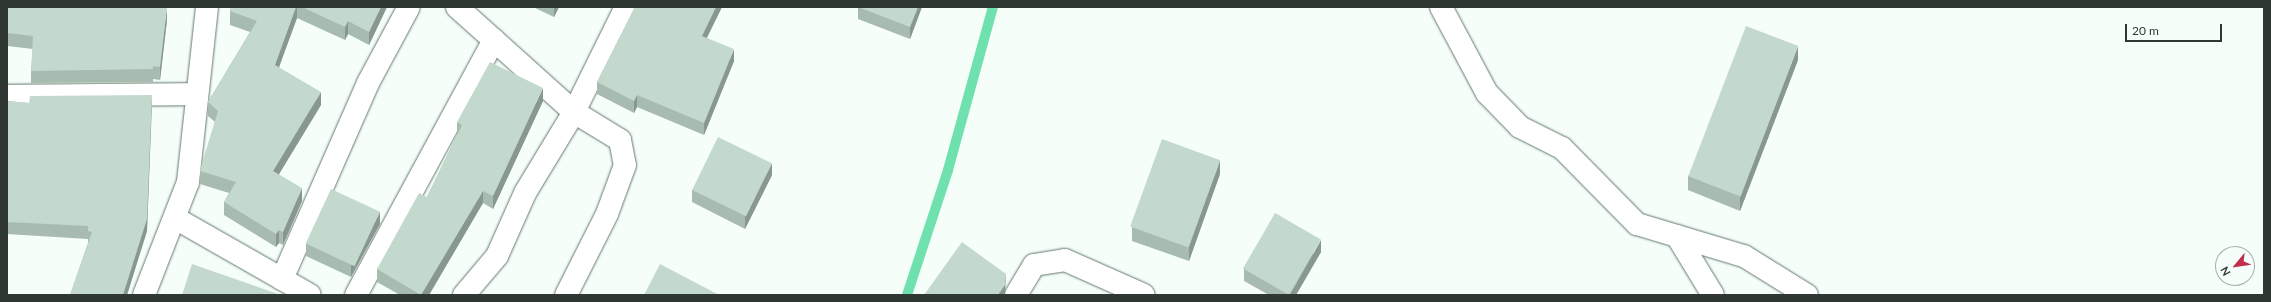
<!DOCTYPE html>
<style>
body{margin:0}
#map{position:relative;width:2271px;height:302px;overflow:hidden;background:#f5fef9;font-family:Lato,sans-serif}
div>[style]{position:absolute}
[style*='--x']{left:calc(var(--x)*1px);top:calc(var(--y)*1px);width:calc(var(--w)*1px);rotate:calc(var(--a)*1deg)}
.stream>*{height:10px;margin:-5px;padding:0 5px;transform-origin:5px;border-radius:5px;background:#6fe1ae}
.roads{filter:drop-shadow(0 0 1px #65786e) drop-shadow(0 0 1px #65786e)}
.minor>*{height:22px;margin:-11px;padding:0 11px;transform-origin:11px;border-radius:11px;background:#fff}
.wall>*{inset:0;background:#a8bbb0}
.shaded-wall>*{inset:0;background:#889890}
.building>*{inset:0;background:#c3d9cd;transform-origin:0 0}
span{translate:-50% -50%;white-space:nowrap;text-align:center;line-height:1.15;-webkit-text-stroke:4px #f5fef9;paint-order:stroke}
.frame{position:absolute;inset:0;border:8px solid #2f3833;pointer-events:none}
.north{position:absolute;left:2215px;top:246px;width:40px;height:40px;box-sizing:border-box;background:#f5fef9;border:1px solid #a6afaa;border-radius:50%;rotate:241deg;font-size:11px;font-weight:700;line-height:16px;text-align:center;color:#2f3833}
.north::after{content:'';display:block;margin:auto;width:14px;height:18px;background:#c0304d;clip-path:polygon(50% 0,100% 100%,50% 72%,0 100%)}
.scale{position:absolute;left:2125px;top:24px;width:97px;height:18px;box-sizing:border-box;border:2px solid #2f3833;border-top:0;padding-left:5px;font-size:12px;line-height:14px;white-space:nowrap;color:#2f3833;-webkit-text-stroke:3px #f5fef9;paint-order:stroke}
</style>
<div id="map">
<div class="stream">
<i style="--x:907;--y:295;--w:132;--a:-71.8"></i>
<i style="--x:948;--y:170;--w:169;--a:-74.6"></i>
</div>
<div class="roads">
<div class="minor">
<i style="--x:457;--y:7;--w:157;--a:41.9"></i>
<i style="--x:574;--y:112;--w:54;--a:31.3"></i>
<i style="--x:620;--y:140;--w:25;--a:79"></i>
<i style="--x:625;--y:165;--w:52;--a:110.2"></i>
<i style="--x:607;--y:214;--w:91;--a:116.8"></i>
<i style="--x:1441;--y:7;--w:98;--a:61.9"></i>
<i style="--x:1487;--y:93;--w:47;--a:45.9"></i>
<i style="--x:1520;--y:127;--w:47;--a:26.6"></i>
<i style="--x:1562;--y:148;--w:107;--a:45.4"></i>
<i style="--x:1637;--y:224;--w:112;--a:16.7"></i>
<i style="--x:1744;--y:256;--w:74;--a:31.8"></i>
<i style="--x:7;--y:96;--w:189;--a:-0.6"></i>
<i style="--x:175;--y:218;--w:155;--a:29.7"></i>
<i style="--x:1677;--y:236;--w:69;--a:58.6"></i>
<i style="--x:282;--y:279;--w:214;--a:-66.3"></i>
<i style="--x:368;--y:83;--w:86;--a:-61.7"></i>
<i style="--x:144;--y:295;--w:121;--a:-68.7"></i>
<i style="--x:188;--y:182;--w:176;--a:-83.8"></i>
<i style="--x:356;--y:295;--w:290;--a:-61.6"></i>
<i style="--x:464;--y:295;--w:51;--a:-49.8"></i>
<i style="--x:497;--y:256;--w:69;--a:-66"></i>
<i style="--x:525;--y:193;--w:95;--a:-58.8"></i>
<i style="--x:574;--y:112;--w:117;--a:-63.7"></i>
<i style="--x:1016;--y:295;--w:35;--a:-59"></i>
<i style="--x:1034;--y:265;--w:31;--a:-9"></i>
<i style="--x:1065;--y:260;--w:86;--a:23.9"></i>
</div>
</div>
<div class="wall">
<i style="clip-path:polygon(7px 7px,167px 20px,160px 80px,153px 79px,153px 82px,31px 83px,31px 71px,33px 49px,7px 46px)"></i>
<i style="clip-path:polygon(231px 7px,387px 7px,369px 45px,348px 34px,345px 40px,297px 18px,279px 67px,321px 105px,279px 174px,302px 201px,283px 245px,279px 243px,276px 247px,224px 215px,224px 202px,229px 193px,200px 184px,200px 171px,215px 122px,208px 116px,208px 102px,250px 32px,230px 25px,230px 11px)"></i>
<i style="clip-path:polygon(533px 7px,559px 7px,554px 17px)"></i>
<i style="clip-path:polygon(635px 7px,722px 7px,707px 38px,734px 61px,704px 135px,637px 107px,634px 113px,597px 94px,597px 82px)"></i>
<i style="clip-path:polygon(858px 7px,922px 7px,910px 39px,858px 19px)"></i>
<i style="clip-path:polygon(1798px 60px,1740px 211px,1688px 190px,1688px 176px)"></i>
<i style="clip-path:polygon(7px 101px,29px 103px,152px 107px,147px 231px,127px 295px,70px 295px,88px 243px,88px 239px,7px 234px)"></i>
<i style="clip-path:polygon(543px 101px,493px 209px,483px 203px,429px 295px,400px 295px,377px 282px,377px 269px,427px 197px,457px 135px,457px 122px)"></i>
<i style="clip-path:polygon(1220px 174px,1189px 261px,1132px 241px,1132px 227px)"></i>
<i style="clip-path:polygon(772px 175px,745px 229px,692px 202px,692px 190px)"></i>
<i style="clip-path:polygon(380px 224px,351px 277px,306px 256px,306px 244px)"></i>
<i style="clip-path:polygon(1321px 252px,1296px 295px,1269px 295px,1244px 281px,1244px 269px)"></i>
</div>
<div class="shaded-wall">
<i style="clip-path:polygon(167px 7px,167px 20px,160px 80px,160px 67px)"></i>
<i style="clip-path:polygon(296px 7px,297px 7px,297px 18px,275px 78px,275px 65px)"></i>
<i style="clip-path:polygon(381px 7px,387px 7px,369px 45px,369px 32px)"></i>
<i style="clip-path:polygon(554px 7px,559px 7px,554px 17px)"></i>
<i style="clip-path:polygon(716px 7px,722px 7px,702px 47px,702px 36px)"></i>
<i style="clip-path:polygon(918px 7px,922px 7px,910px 39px,910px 27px)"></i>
<i style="clip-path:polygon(348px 21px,348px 34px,345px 40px,345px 27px)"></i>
<i style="clip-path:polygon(1798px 46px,1798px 60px,1740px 211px,1740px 197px)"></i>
<i style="clip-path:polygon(734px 49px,734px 61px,704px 135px,704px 123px)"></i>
<i style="clip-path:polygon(543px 88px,543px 101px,493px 209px,493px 196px)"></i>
<i style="clip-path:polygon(321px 92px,321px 105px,273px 184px,273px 171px)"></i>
<i style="clip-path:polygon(152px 95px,147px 231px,127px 295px,123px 295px)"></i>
<i style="clip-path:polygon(637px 95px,637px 107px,634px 113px,634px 101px)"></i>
<i style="clip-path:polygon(1220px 160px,1220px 174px,1189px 261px,1189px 247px)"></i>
<i style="clip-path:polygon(772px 163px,772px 175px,745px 229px,745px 217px)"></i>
<i style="clip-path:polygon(302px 188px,302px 201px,283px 245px,283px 232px)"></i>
<i style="clip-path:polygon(483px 191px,483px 203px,429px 295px,421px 295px)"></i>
<i style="clip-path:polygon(380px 212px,380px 224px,351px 277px,351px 266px)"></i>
<i style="clip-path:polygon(279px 230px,279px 243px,276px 247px,276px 234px)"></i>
<i style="clip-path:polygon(1321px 240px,1321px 252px,1296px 295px,1290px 295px)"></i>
<i style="clip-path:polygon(1006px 274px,1005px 295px,998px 295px)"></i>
</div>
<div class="building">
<i style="clip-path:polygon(7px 7px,167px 7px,160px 67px,153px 66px,153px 69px,31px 71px,33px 36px,7px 33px)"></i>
<i style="clip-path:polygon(231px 7px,296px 7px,275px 65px,321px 92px,273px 171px,302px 188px,283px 232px,279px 230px,276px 234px,224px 202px,236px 182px,200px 171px,218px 111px,208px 102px,257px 21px,230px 11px)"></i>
<i style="clip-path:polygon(302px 7px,381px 7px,369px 32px,348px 21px,345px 27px)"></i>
<i style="clip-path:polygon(635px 7px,716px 7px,702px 36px,734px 49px,704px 123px,637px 95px,634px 101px,597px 82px)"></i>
<i style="clip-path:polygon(858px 7px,918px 7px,910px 27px)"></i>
<i style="left:1746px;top:26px;width:56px;height:161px;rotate:21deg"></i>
<i style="clip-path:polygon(490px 62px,543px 88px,493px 196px,483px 191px,421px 295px,377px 269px,419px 193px,427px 197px,462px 125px,457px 122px)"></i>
<i style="clip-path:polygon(152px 95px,147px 219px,123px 295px,70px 295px,92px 232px,88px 231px,88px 226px,7px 222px,7px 101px,29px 103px,30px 96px)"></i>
<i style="left:718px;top:137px;width:60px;height:59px;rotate:26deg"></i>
<i style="left:1162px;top:139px;width:62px;height:93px;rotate:20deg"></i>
<i style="left:331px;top:189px;width:54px;height:60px;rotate:25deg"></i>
<i style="left:1275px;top:213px;width:53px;height:64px;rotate:30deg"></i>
<i style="clip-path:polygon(962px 242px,1006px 274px,1005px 285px,998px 295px,924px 295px)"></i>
<i style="clip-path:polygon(192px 264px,281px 295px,182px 295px)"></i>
<i style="clip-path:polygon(660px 264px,719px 295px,644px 295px)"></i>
</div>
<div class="frame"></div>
<div class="north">N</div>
<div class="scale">20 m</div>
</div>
